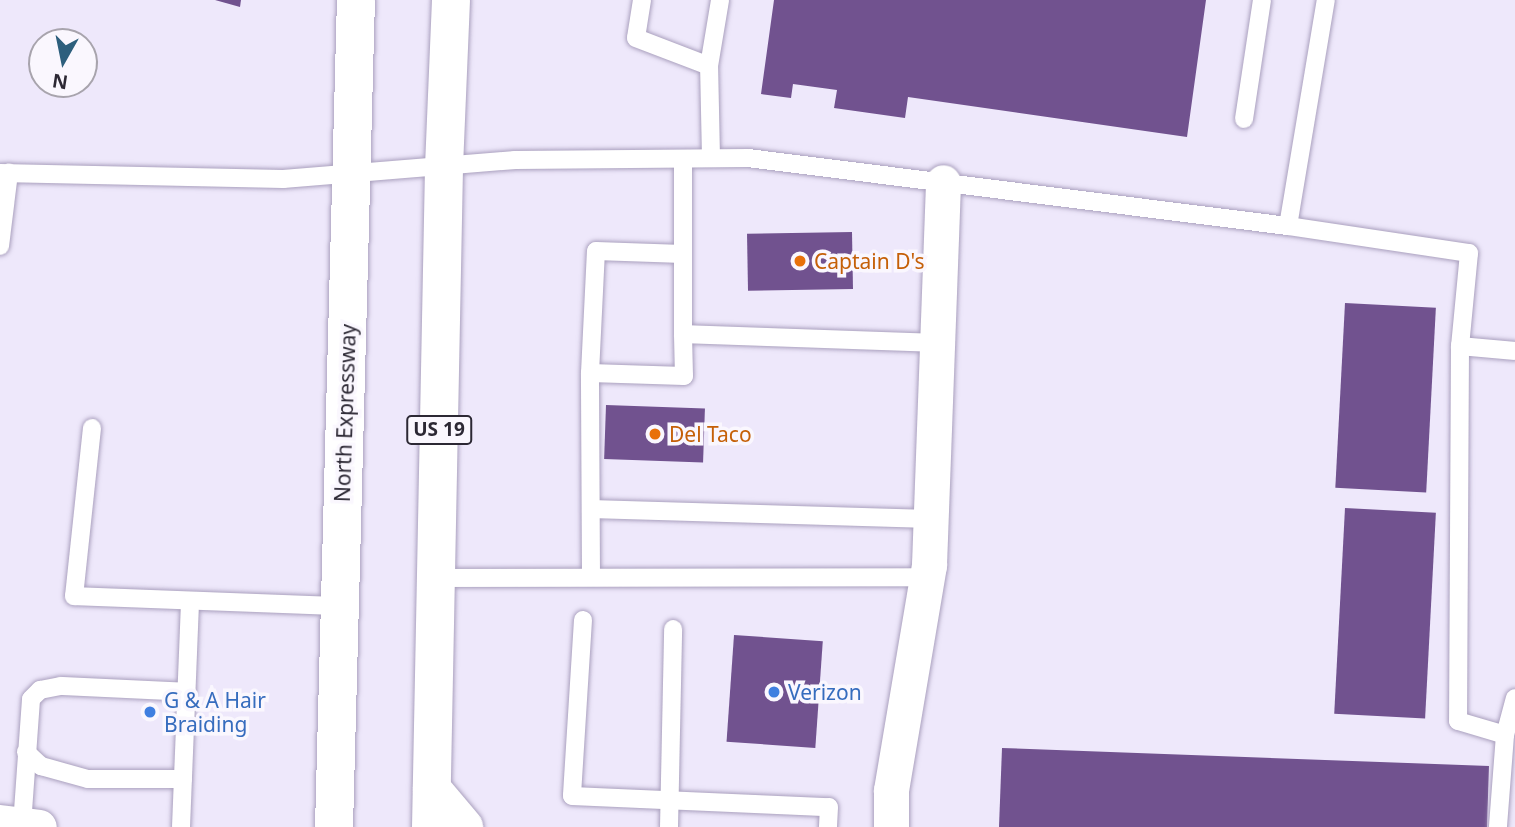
<!DOCTYPE html>
<style>
body{margin:0}
#map{position:relative;width:1515px;height:827px;overflow:hidden;background:#eee8fb;font-family:"Noto Sans",sans-serif}
div>[style]{position:absolute}
[style*='--x']{left:calc(var(--x)*1px);top:calc(var(--y)*1px);width:calc(var(--w)*1px);rotate:calc(var(--a)*1deg)}
.building>*{inset:0;background:#71528f;transform-origin:0 0}
.roads{filter:drop-shadow(0 0 2px #aaa0be) drop-shadow(0 0 2px #aaa0be)}
.service>*{height:18px;margin:-9px;padding:0 9px;transform-origin:9px;border-radius:9px;background:#fff}
.minor>*{height:35px;margin:-17.5px;padding:0 17.5px;transform-origin:17.5px;border-radius:17.5px;background:#fff}
.trunk>*{height:38px;margin:-19px;padding:0 19px;transform-origin:19px;border-radius:19px;background:#fff}
.dots>*{width:19px;height:19px;translate:-50% -50%;box-sizing:border-box;border:4px solid #faf7fe;border-radius:50%}
span{translate:-50% -50%;white-space:nowrap;text-align:center;line-height:1.15;-webkit-text-stroke:7px #faf7fe;paint-order:stroke}
.shield-label span{padding:2px 5px;background:#faf7fe;border:2px solid;border-radius:5px;-webkit-text-stroke-width:0}
.shield-label{font-size:19px;color:#2c2834;font-weight:700}
.food-label{font-size:21px;color:#c56008}
.left{translate:0 -50%;text-align:left}
.street-label{font-size:21px;color:#2c2834}
.shop-label{font-size:21px;color:#366cbe}
.north{position:absolute;left:28px;top:28px;width:70px;height:70px;box-sizing:border-box;background:#faf7fe;border:2px solid #a8a4ad;border-radius:50%;rotate:189deg;font-size:19px;font-weight:700;line-height:28px;text-align:center;color:#2c2834}
.north::after{content:'';display:block;margin:auto;width:24px;height:32px;background:#2d5f7d;clip-path:polygon(50% 0,100% 100%,50% 72%,0 100%)}
</style>
<div id="map">
<div class="building">
<i style="clip-path:polygon(215px 0,241px 0,240px 7px)"></i>
<i style="clip-path:polygon(774px 0,1206px 0,1187px 137px,908px 97px,905px 118px,834px 108px,837px 90px,793px 84px,791px 98px,761px 94px)"></i>
<i style="left:852px;top:232px;width:57px;height:105px;rotate:89deg"></i>
<i style="left:1345px;top:303px;width:91px;height:185px;rotate:3deg"></i>
<i style="left:606px;top:405px;width:99px;height:54px;rotate:2deg"></i>
<i style="left:1345px;top:508px;width:91px;height:206px;rotate:3deg"></i>
<i style="left:734px;top:635px;width:89px;height:107px;rotate:4deg"></i>
<i style="clip-path:polygon(1002px 748px,1489px 766px,1487px 827px,999px 827px)"></i>
</div>
<div class="roads">
<div class="service">
<i style="--x:642;--y:0;--w:38;--a:99"></i>
<i style="--x:636;--y:38;--w:78;--a:21"></i>
<i style="--x:1244;--y:119;--w:120;--a:-81.4"></i>
<i style="--x:711;--y:158;--w:92;--a:-91.2"></i>
<i style="--x:709;--y:66;--w:67;--a:-80.5"></i>
<i style="--x:683;--y:159;--w:175;--a:90"></i>
<i style="--x:683;--y:334;--w:254;--a:2"></i>
<i style="--x:0;--y:173;--w:283;--a:1.2"></i>
<i style="--x:283;--y:179;--w:233;--a:-4.7"></i>
<i style="--x:515;--y:160;--w:233;--a:-0.5"></i>
<i style="--x:748;--y:158;--w:544;--a:7.18"></i>
<i style="--x:1288;--y:226;--w:183;--a:8.5"></i>
<i style="--x:1469;--y:253;--w:93;--a:95.5"></i>
<i style="--x:1460;--y:346;--w:375;--a:90.3"></i>
<i style="--x:1458;--y:721;--w:49;--a:16.6"></i>
<i style="--x:1505;--y:735;--w:92;--a:94.4"></i>
<i style="--x:1288;--y:226;--w:229;--a:-80.5"></i>
<i style="--x:0;--y:246;--w:74;--a:-83"></i>
<i style="--x:1460;--y:346;--w:55;--a:5.2"></i>
<i style="--x:590;--y:373;--w:122;--a:-87.2"></i>
<i style="--x:596;--y:251;--w:87;--a:2"></i>
<i style="--x:92;--y:428;--w:169;--a:96.1"></i>
<i style="--x:74;--y:596;--w:266;--a:2.2"></i>
<i style="--x:591;--y:509;--w:339;--a:1.7"></i>
<i style="--x:591;--y:577;--w:204;--a:-90.3"></i>
<i style="--x:590;--y:373;--w:94;--a:1.8"></i>
<i style="--x:684;--y:376;--w:42;--a:-91.4"></i>
<i style="--x:436;--y:578;--w:491;--a:-0.1"></i>
<i style="--x:583;--y:620;--w:176;--a:93.6"></i>
<i style="--x:572;--y:796;--w:257;--a:2.5"></i>
<i style="--x:829;--y:807;--w:20;--a:93"></i>
<i style="--x:1505;--y:735;--w:38;--a:-75"></i>
<i style="--x:26;--y:752;--w:21;--a:43"></i>
<i style="--x:41;--y:766;--w:49;--a:15.5"></i>
<i style="--x:88;--y:779;--w:95;--a:0"></i>
<i style="--x:22;--y:825;--w:126;--a:-85.9"></i>
<i style="--x:31;--y:699;--w:13;--a:-45"></i>
<i style="--x:40;--y:690;--w:21;--a:-11"></i>
<i style="--x:61;--y:686;--w:126;--a:2.7"></i>
<i style="--x:181;--y:827;--w:226;--a:-87.7"></i>
<i style="--x:669;--y:827;--w:198;--a:-88.8"></i>
</div>
<div class="minor">
<i style="--x:0;--y:822;--w:39;--a:7"></i>
<i style="--x:891;--y:827;--w:37;--a:-90"></i>
<i style="--x:891;--y:790;--w:228;--a:-80.4"></i>
<i style="--x:929;--y:565;--w:383;--a:-87.9"></i>
</div>
<div class="trunk">
<i style="--x:432;--y:789;--w:50;--a:49.9"></i>
<i style="--x:334;--y:827;--w:827;--a:-88.48"></i>
<i style="--x:431;--y:827;--w:660;--a:-88.87"></i>
<i style="--x:444;--y:167;--w:167;--a:-87.6"></i>
</div>
</div>
<div class="dots">
<i style="left:800px;top:261px;background:#e8710a"></i>
<i style="left:655px;top:434px;background:#e8710a"></i>
<i style="left:774px;top:692px;background:#3f7fe0"></i>
<i style="left:150px;top:712px;background:#3f7fe0"></i>
</div>
<div class="shield-label">
<span style="left:439px;top:430px">US 19</span>
</div>
<div class="food-label">
<span class="left" style="left:814px;top:261px">Captain D's</span>
<span class="left" style="left:669px;top:434px">Del Taco</span>
</div>
<div class="street-label">
<span style="left:345px;top:413px;rotate:-88deg">North Expressway</span>
</div>
<div class="shop-label">
<span class="left" style="left:788px;top:692px">Verizon</span>
<span class="left" style="left:164px;top:712px">G &amp; A Hair<br>Braiding</span>
</div>
<div class="north">N</div>
</div>
